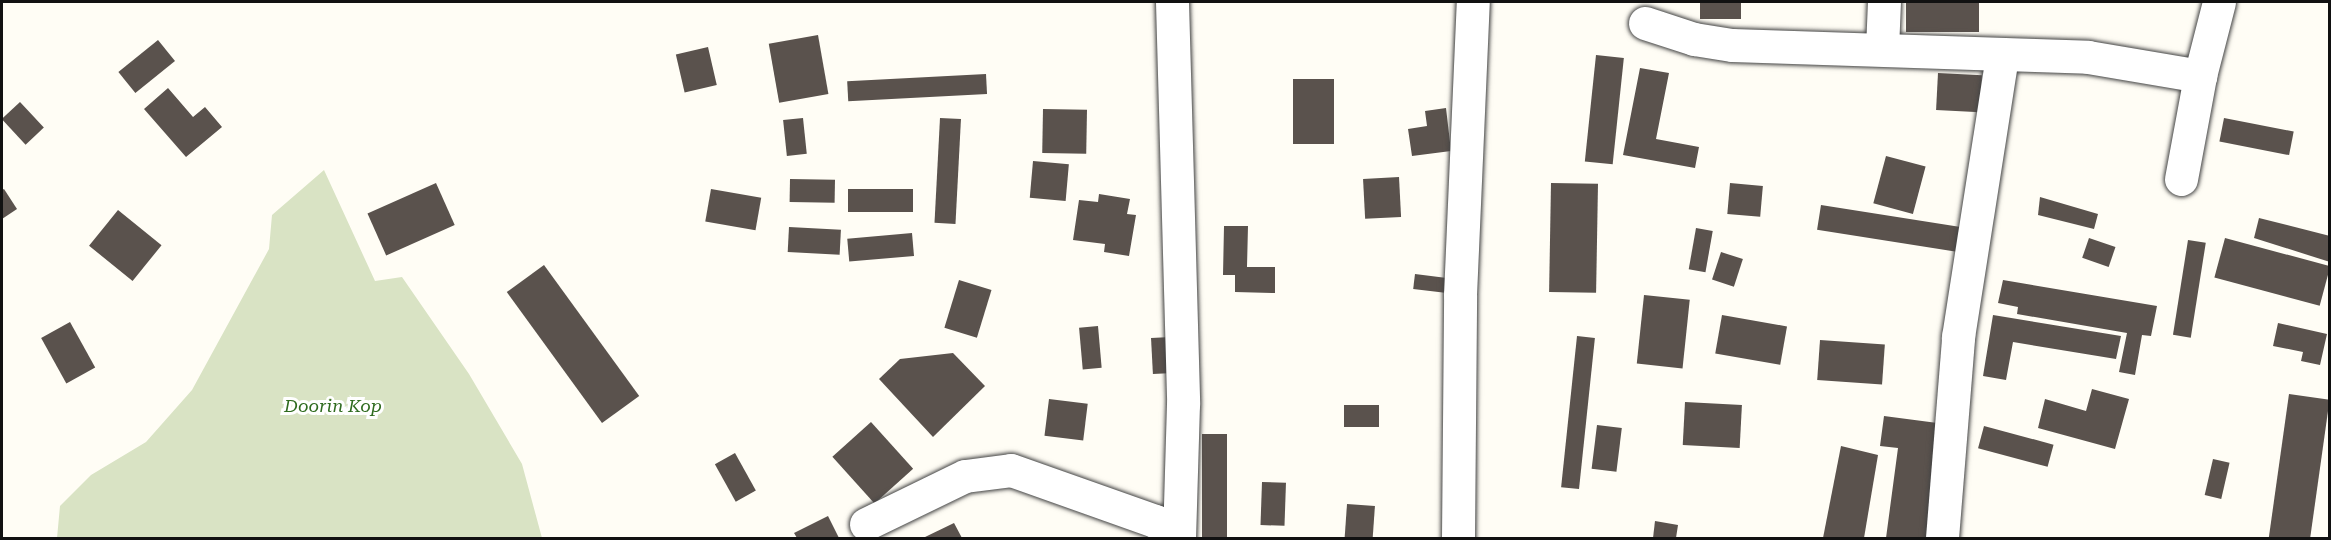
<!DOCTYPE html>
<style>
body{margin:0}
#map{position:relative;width:2331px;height:540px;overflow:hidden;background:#fffdf5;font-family:"Roboto Serif",serif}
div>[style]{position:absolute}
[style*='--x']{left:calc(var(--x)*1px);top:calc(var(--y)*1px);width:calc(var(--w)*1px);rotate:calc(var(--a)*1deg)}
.cemetery>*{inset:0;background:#d9e3c4}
.building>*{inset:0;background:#5a524d;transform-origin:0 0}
.roads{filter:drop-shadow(0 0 2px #444) drop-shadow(0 0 2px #444)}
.minor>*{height:33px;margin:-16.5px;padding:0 16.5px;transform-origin:16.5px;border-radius:16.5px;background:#fff}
span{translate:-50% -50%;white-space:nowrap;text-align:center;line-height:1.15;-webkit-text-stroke:6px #fff;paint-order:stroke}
.park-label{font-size:18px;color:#2f6b1f;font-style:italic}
.frame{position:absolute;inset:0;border:3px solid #111;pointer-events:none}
</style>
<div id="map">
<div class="cemetery">
<i style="clip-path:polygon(324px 170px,375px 281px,402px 277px,469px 374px,522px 464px,542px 538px,57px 538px,60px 506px,91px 475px,146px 442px,192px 390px,269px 249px,272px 215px)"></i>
</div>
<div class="building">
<i style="left:1700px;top:2px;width:41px;height:17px"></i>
<i style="left:1906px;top:2px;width:73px;height:30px"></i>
<i style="left:818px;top:35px;width:60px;height:50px;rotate:80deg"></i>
<i style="left:158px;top:40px;width:27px;height:51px;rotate:51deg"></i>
<i style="left:708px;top:47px;width:39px;height:33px;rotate:77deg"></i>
<i style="left:1596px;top:55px;width:28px;height:107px;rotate:6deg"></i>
<i style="clip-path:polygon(1640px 68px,1669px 73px,1656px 139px,1699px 147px,1695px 168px,1623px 155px)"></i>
<i style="left:1938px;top:73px;width:44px;height:37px;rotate:3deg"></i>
<i style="left:986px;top:74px;width:20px;height:139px;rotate:87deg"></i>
<i style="left:1334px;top:79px;width:65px;height:41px;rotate:90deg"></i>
<i style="clip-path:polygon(168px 88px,193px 117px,205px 107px,222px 127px,186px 157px,144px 109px)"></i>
<i style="left:20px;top:102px;width:35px;height:25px;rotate:47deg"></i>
<i style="clip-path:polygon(1446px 108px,1451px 151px,1412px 156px,1408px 129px,1427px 126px,1425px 111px)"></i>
<i style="left:1043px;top:109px;width:44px;height:44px;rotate:1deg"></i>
<i style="left:803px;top:118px;width:36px;height:20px;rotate:84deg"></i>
<i style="left:940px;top:118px;width:21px;height:105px;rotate:3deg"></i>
<i style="left:2224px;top:118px;width:71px;height:24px;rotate:11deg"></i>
<i style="left:1886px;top:156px;width:41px;height:49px;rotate:15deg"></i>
<i style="left:1033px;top:161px;width:36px;height:37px;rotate:5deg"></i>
<i style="left:1399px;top:177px;width:40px;height:36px;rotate:87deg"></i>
<i style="left:790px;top:179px;width:45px;height:23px;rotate:1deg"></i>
<i style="left:436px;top:183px;width:46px;height:75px;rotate:66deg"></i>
<i style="left:1551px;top:183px;width:47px;height:109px;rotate:1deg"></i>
<i style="left:1730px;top:183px;width:33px;height:31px;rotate:5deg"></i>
<i style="clip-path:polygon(4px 189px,17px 209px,2px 219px,2px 190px)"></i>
<i style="left:711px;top:189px;width:51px;height:33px;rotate:10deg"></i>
<i style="left:848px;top:189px;width:65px;height:23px"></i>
<i style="clip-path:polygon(1099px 194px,1130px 199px,1127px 214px,1136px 215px,1129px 256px,1104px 252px,1105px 244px,1073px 240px,1079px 200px,1098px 202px)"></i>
<i style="clip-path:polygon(2040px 197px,2098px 214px,2094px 229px,2038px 215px)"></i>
<i style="left:1821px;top:205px;width:146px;height:25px;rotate:9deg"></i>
<i style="left:118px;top:210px;width:56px;height:46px;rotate:39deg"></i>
<i style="clip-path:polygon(2259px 218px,2330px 236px,2330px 262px,2254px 238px)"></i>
<i style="clip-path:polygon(1224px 226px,1248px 226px,1247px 267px,1275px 267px,1275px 293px,1235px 292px,1235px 275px,1223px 275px)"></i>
<i style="left:789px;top:227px;width:52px;height:25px;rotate:3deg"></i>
<i style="left:1696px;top:228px;width:17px;height:42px;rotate:10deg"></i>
<i style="left:912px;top:233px;width:23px;height:65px;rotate:85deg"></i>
<i style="left:2089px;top:238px;width:28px;height:21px;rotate:19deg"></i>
<i style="left:2225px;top:238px;width:109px;height:41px;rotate:15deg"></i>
<i style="left:2188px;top:240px;width:18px;height:96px;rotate:9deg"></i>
<i style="left:1721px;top:252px;width:23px;height:29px;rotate:18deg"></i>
<i style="left:544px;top:265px;width:162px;height:46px;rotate:54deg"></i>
<i style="left:1415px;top:274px;width:34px;height:15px;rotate:7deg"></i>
<i style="left:959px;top:280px;width:34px;height:50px;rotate:17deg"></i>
<i style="clip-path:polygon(2003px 280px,2157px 306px,2151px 336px,2142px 335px,2135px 375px,2119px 372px,2127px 333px,2017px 314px,2018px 307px,1998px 303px)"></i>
<i style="left:1644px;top:295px;width:46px;height:69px;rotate:6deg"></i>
<i style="left:1722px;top:315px;width:66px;height:39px;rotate:10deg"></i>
<i style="clip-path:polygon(1993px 315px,2121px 336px,2116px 359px,2013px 342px,2006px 380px,1983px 376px)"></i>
<i style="left:70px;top:322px;width:52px;height:33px;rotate:61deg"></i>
<i style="clip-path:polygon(2278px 323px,2327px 334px,2320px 365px,2301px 361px,2303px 352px,2273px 346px)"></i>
<i style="left:1098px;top:326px;width:42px;height:19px;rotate:85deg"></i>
<i style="left:1577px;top:336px;width:18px;height:152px;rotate:6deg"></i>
<i style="left:1171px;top:337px;width:36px;height:20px;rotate:87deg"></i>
<i style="left:1820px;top:340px;width:65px;height:40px;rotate:4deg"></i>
<i style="clip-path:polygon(953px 353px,985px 386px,933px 437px,879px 379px,900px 359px)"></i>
<i style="clip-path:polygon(2092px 389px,2129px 399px,2115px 449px,2038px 428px,2045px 399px,2086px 411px)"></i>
<i style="left:2289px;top:394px;width:41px;height:146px;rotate:8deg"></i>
<i style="left:1049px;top:399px;width:39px;height:37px;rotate:7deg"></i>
<i style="left:1685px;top:402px;width:57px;height:43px;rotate:3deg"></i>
<i style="left:1344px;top:405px;width:35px;height:22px"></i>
<i style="clip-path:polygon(1884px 416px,1945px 424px,1926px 538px,1886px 538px,1898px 448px,1880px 446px)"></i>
<i style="left:871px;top:422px;width:63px;height:52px;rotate:48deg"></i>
<i style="left:1597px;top:425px;width:25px;height:44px;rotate:7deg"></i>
<i style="left:1984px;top:426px;width:72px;height:23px;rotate:15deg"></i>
<i style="left:1202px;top:434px;width:25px;height:103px"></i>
<i style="clip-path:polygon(1841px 446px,1878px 455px,1864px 538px,1823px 538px)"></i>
<i style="left:735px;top:453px;width:43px;height:23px;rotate:61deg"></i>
<i style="left:2213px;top:459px;width:17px;height:37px;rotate:13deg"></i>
<i style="left:1262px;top:482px;width:24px;height:43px;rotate:2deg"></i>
<i style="left:1347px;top:504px;width:28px;height:34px;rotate:4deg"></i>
<i style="clip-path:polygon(828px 516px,839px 538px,797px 538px,794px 533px)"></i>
<i style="clip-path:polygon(1655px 521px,1678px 525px,1676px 538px,1653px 538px)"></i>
<i style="clip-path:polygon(954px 523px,962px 538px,923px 538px)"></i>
</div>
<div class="roads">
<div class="minor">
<i style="--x:1172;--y:2;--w:402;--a:88.4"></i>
<i style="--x:1183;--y:404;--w:134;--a:91.7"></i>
<i style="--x:1645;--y:23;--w:52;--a:18.1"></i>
<i style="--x:1694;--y:39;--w:38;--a:9"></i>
<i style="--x:1732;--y:45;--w:356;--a:1.9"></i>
<i style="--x:2088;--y:57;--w:114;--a:9.6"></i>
<i style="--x:1882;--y:49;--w:47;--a:-87.6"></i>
<i style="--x:2181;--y:179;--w:105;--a:-79.5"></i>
<i style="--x:2200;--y:76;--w:76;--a:-75.6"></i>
<i style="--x:866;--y:524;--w:110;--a:-25.9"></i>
<i style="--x:965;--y:476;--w:46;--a:-7.4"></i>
<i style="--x:1011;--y:470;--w:153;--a:19.5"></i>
<i style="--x:1155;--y:521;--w:29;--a:35"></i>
<i style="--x:1458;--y:538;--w:243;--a:-89.5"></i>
<i style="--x:1460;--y:295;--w:293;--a:-87.5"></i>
<i style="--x:1942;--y:538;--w:202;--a:-85.4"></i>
<i style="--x:1958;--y:337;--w:285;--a:-81.1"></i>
</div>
</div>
<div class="park-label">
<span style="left:333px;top:406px">Doorin Kop</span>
</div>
<div class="frame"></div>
</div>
